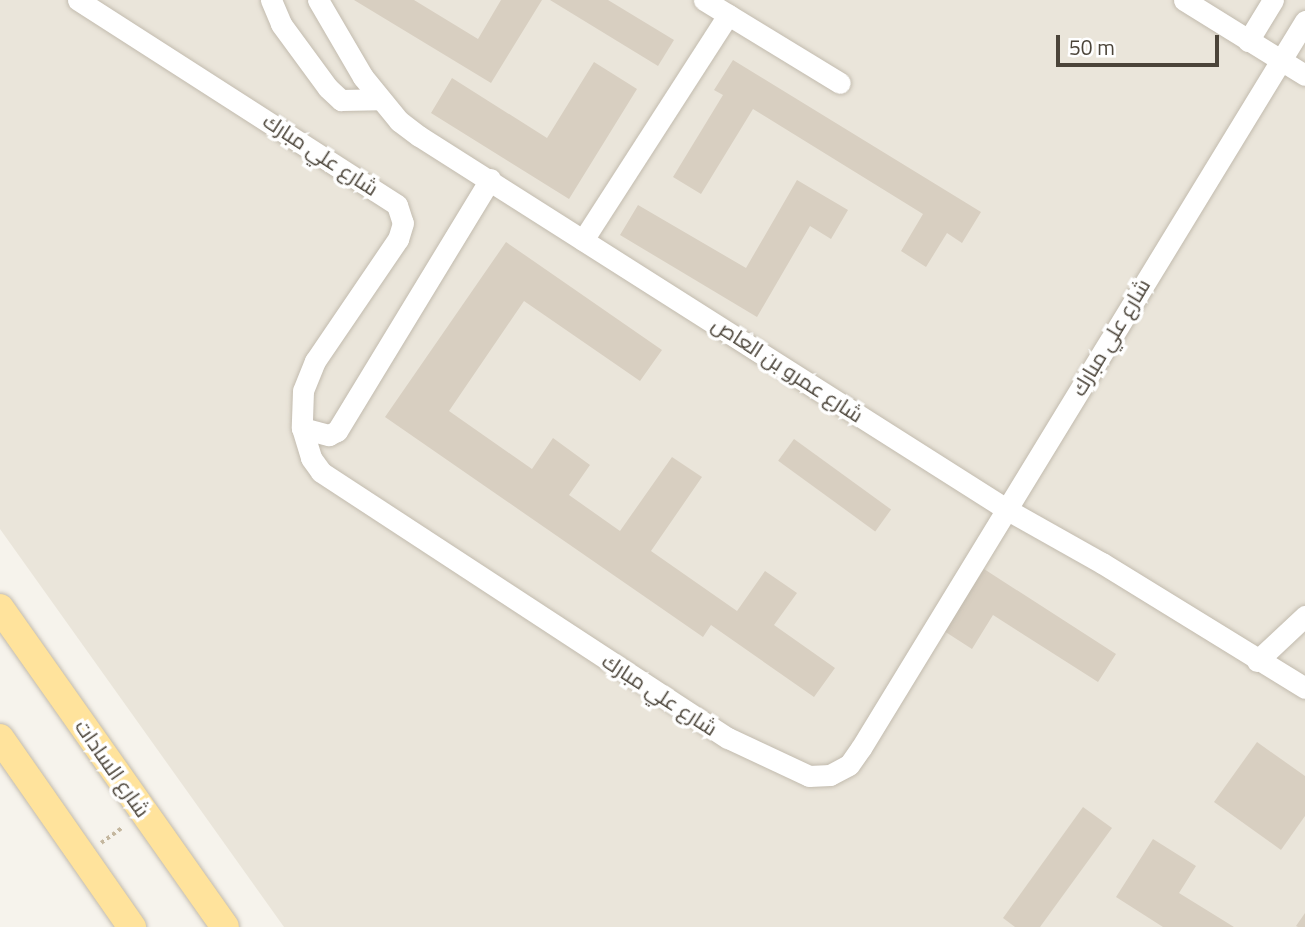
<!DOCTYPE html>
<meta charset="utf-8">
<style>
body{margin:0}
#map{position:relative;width:1305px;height:927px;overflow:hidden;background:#f6f3ec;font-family:"Titillium Web",Cairo,sans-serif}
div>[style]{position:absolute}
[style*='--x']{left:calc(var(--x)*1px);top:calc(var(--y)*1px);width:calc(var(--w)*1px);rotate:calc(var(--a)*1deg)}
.residential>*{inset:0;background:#eae5da}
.building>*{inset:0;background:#d8cfc1;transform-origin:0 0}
.path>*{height:3.5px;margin-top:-1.75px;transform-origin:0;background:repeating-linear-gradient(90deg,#c4b79f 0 3.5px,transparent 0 7px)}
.roads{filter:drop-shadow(0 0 2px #c2bbae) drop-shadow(0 0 2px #c2bbae)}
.minor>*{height:21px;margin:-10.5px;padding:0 10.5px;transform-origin:10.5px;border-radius:10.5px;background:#fff}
.major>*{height:28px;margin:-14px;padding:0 14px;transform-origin:14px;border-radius:14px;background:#ffe39c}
span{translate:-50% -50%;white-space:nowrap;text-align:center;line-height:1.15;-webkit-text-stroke:7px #fff;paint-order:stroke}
.street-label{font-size:21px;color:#4b4439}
.scale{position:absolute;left:1056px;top:35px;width:163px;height:32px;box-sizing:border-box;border:4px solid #4b4439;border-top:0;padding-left:9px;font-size:21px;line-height:24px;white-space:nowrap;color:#4b4439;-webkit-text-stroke:5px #fff;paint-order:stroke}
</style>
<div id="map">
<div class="residential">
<i style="clip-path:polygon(0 0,1305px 0,1305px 927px,284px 927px,0 529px)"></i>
</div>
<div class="building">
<i style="clip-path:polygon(354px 0,414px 0,478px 39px,501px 0,542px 0,491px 83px)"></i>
<i style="clip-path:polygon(550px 0,608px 0,674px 40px,658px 66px)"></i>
<i style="clip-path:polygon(733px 60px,981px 212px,962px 243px,947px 233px,926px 267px,901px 251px,923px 214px,753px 109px,701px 194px,673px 177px,723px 95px,714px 90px)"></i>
<i style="clip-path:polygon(594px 62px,637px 89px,569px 199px,431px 113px,452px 78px,547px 138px)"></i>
<i style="clip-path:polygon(797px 180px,848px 210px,831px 239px,810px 226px,757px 317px,620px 235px,638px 205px,746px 268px)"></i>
<i style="clip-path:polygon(506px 242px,662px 350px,640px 381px,524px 301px,449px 411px,532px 469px,553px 438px,590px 465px,569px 495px,620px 531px,672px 457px,702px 477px,651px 551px,737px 611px,765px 571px,797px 593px,774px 625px,835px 668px,814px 697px,711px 625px,703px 637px,385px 417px)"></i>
<i style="left:794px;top:439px;width:120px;height:27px;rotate:36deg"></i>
<i style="clip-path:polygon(984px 569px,1116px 654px,1098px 682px,993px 615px,972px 649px,944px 631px)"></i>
<i style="clip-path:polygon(1257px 742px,1305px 776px,1305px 816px,1281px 850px,1214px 802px)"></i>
<i style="clip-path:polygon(1083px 807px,1112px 828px,1040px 927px,1015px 927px,1003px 918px)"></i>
<i style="clip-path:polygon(1153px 839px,1196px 866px,1179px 893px,1234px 927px,1163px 927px,1116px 897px)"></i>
<i style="clip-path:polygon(1305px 913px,1305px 927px,1298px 927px,1296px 926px)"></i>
</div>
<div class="path">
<i style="--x:101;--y:843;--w:27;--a:-36"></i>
</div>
<div class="roads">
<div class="minor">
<i style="--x:78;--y:0;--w:379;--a:32.7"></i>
<i style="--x:397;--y:205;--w:19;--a:72"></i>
<i style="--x:403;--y:223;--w:17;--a:107"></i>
<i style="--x:398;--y:239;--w:148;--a:124.2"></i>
<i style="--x:315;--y:361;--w:32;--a:112"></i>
<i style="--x:303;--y:391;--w:37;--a:92"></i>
<i style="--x:302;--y:428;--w:31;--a:73"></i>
<i style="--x:311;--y:458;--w:17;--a:54"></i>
<i style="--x:321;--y:472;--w:486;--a:33.2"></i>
<i style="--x:728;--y:738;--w:89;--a:25.1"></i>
<i style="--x:809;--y:776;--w:21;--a:-3"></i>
<i style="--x:830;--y:775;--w:21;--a:-28"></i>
<i style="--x:849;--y:765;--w:21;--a:-55"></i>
<i style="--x:861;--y:748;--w:852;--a:-58.59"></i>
<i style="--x:271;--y:0;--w:26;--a:67"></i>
<i style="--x:281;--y:24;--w:79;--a:53.7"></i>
<i style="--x:328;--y:88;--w:18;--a:43"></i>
<i style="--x:341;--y:100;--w:39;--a:-1"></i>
<i style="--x:318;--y:0;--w:89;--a:59.7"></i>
<i style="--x:363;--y:77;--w:57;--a:50.7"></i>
<i style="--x:399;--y:121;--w:25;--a:37"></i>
<i style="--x:419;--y:136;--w:695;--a:32.43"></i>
<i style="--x:1006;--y:509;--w:110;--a:29.4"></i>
<i style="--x:1102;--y:563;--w:238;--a:31.6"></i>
<i style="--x:704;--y:0;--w:159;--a:31.4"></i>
<i style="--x:1184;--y:0;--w:142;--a:31.8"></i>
<i style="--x:1248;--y:41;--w:48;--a:-58.6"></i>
<i style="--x:583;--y:240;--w:268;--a:-57.2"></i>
<i style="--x:302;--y:428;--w:28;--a:15"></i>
<i style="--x:329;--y:435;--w:9;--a:-27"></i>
<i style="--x:337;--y:431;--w:295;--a:-58.7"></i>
<i style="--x:1257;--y:661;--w:66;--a:-43.2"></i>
</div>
<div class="major">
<i style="--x:0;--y:608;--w:390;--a:54.8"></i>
<i style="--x:0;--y:738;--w:231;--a:55.1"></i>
</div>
</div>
<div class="street-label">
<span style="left:321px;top:154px;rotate:33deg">شارع علي مبارك</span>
<span style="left:1110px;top:337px;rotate:-59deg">شارع علي مبارك</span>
<span style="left:788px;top:369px;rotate:33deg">شارع عمرو بن العاص</span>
<span style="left:660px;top:694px;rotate:33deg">شارع علي مبارك</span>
<span style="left:113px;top:768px;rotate:55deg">شارع السادات</span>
</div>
<div class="scale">50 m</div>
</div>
